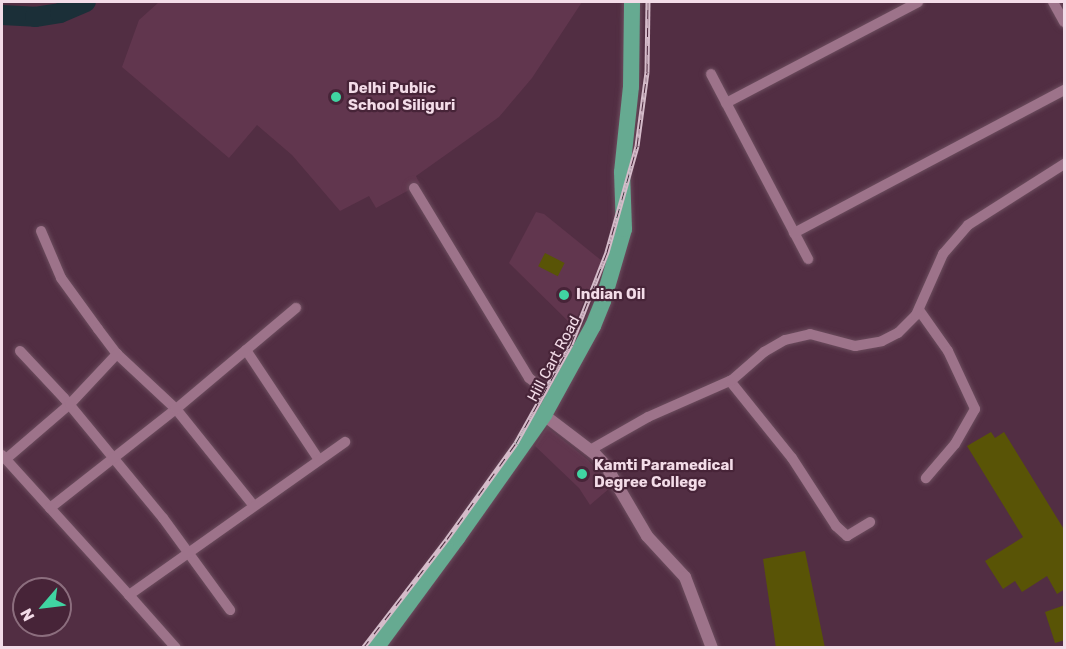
<!DOCTYPE html>
<style>
body{margin:0}
#map{position:relative;width:1066px;height:649px;overflow:hidden;background:#522e43;font-family:Rubik,sans-serif}
div>[style]{position:absolute}
[style*='--x']{left:calc(var(--x)*1px);top:calc(var(--y)*1px);width:calc(var(--w)*1px);rotate:calc(var(--a)*1deg)}
.built>*{inset:0;background:#61364e}
.river>*{height:20px;margin:-10px;padding:0 10px;transform-origin:10px;border-radius:10px;background:#1b2f38}
.building>*{inset:0;background:#595406;transform-origin:0 0}
.roads{filter:drop-shadow(0 0 2px #6c4d5e) drop-shadow(0 0 2px #6c4d5e)}
.minor>*{height:10px;margin:-5px;padding:0 5px;transform-origin:5px;border-radius:5px;background:#9d738a}
.tertiary>*{height:12px;margin:-6px;padding:0 6px;transform-origin:6px;border-radius:6px;background:#9d738a}
.trunk>*{height:16px;margin:-8px;padding:0 8px;transform-origin:8px;border-radius:8px;background:#66aa91}
.rail>*{height:5px;margin-top:-2.5px;transform-origin:0;background:repeating-linear-gradient(90deg,#472438 0 9px,#d5bcca 0 18px);box-sizing:border-box;border-block:2px solid #d5bcca}
.dots>*{width:16px;height:16px;translate:-50% -50%;box-sizing:border-box;border:3px solid #472438;border-radius:50%}
span{translate:-50% -50%;white-space:nowrap;text-align:center;line-height:1.15;-webkit-text-stroke:4.5px #472438;paint-order:stroke}
.poi-label{font-size:15px;color:#f3dce8;font-weight:700}
.left{translate:0 -50%;text-align:left}
.street-label{font-size:15px;color:#f3dce8}
.frame{position:absolute;inset:0;border:3px solid #f3dce8;pointer-events:none}
.north{position:absolute;left:12px;top:577px;width:60px;height:60px;box-sizing:border-box;background:#472438;border:2px solid #8c6e7e;border-radius:50%;rotate:242deg;font-size:16px;font-weight:700;line-height:24px;text-align:center;color:#f3dce8}
.north::after{content:'';display:block;margin:auto;width:21px;height:27px;background:#40d4a2;clip-path:polygon(50% 0,100% 100%,50% 72%,0 100%)}
</style>
<div id="map">
<div class="built">
<i style="clip-path:polygon(159px 2px,582px 2px,532px 78px,499px 117px,416px 176px,420px 184px,376px 208px,369px 196px,340px 211px,292px 155px,257px 125px,229px 158px,122px 67px,139px 20px)"></i>
<i style="clip-path:polygon(536px 212px,544px 214px,602px 261px,573px 326px,509px 263px)"></i>
<i style="clip-path:polygon(547px 427px,588px 460px,611px 487px,590px 505px,579px 488px,535px 446px)"></i>
</div>
<div class="river">
<i style="--x:2;--y:15;--w:33;--a:3"></i>
<i style="--x:35;--y:17;--w:25;--a:-9"></i>
<i style="--x:60;--y:13;--w:28;--a:-23"></i>
</div>
<div class="building">
<i style="left:545px;top:253px;width:22px;height:15px;rotate:27deg"></i>
<i style="clip-path:polygon(991px 432px,995px 438px,1004px 432px,1065px 531px,1065px 589px,1057px 594px,1047px 576px,1022px 592px,1015px 581px,1003px 589px,985px 561px,1023px 537px,967px 446px)"></i>
<i style="clip-path:polygon(805px 551px,825px 648px,776px 648px,763px 559px)"></i>
<i style="clip-path:polygon(1065px 605px,1065px 640px,1055px 643px,1045px 612px)"></i>
</div>
<div class="roads">
<div class="minor">
<i style="--x:1053;--y:2;--w:23;--a:61"></i>
<i style="--x:711;--y:74;--w:209;--a:62.3"></i>
<i style="--x:726;--y:103;--w:217;--a:-27.7"></i>
<i style="--x:414;--y:188;--w:222;--a:58.8"></i>
<i style="--x:529;--y:378;--w:31;--a:37"></i>
<i style="--x:41;--y:231;--w:51;--a:66.9"></i>
<i style="--x:61;--y:278;--w:63;--a:54"></i>
<i style="--x:98;--y:329;--w:31;--a:53"></i>
<i style="--x:117;--y:354;--w:81;--a:43"></i>
<i style="--x:176;--y:409;--w:124;--a:51.2"></i>
<i style="--x:794;--y:233;--w:306;--a:-27.9"></i>
<i style="--x:919;--y:310;--w:50;--a:54.7"></i>
<i style="--x:948;--y:351;--w:64;--a:65"></i>
<i style="--x:975;--y:409;--w:40;--a:119.7"></i>
<i style="--x:955;--y:444;--w:45;--a:130.5"></i>
<i style="--x:246;--y:350;--w:132;--a:56.4"></i>
<i style="--x:20;--y:351;--w:64;--a:46.9"></i>
<i style="--x:64;--y:398;--w:156;--a:50.5"></i>
<i style="--x:163;--y:518;--w:114;--a:53.9"></i>
<i style="--x:730;--y:381;--w:99;--a:51.2"></i>
<i style="--x:792;--y:458;--w:81;--a:57.1"></i>
<i style="--x:836;--y:526;--w:15;--a:42"></i>
<i style="--x:847;--y:536;--w:27;--a:-31"></i>
<i style="--x:590;--y:450;--w:67;--a:-29.6"></i>
<i style="--x:648;--y:417;--w:92;--a:-23.8"></i>
<i style="--x:732;--y:380;--w:43;--a:-41.2"></i>
<i style="--x:764;--y:352;--w:24;--a:-30"></i>
<i style="--x:785;--y:340;--w:26;--a:-13"></i>
<i style="--x:810;--y:334;--w:47;--a:14.9"></i>
<i style="--x:855;--y:346;--w:27;--a:-10"></i>
<i style="--x:882;--y:341;--w:18;--a:-27"></i>
<i style="--x:898;--y:333;--w:25;--a:-45"></i>
<i style="--x:916;--y:315;--w:67;--a:-66.1"></i>
<i style="--x:943;--y:254;--w:38;--a:-49"></i>
<i style="--x:968;--y:225;--w:114;--a:-32.4"></i>
<i style="--x:2;--y:455;--w:72;--a:47.8"></i>
<i style="--x:6;--y:459;--w:84;--a:-40.7"></i>
<i style="--x:70;--y:404;--w:69;--a:-46.8"></i>
<i style="--x:129;--y:595;--w:118;--a:-132.2"></i>
<i style="--x:50;--y:508;--w:160;--a:-38.2"></i>
<i style="--x:176;--y:409;--w:157;--a:-40.1"></i>
<i style="--x:176;--y:648;--w:71;--a:-131.6"></i>
<i style="--x:129;--y:595;--w:265;--a:-35.3"></i>
</div>
<div class="tertiary">
<i style="--x:544;--y:415;--w:64;--a:37.4"></i>
<i style="--x:595;--y:454;--w:16;--a:47"></i>
<i style="--x:606;--y:466;--w:81;--a:59.6"></i>
<i style="--x:647;--y:536;--w:56;--a:47.2"></i>
<i style="--x:685;--y:577;--w:76;--a:69.2"></i>
</div>
<div class="trunk">
<i style="--x:376;--y:648;--w:137;--a:-53.6"></i>
<i style="--x:457;--y:538;--w:151;--a:-54.7"></i>
<i style="--x:544;--y:415;--w:102;--a:-61.2"></i>
<i style="--x:593;--y:326;--w:27;--a:-68"></i>
<i style="--x:603;--y:301;--w:75;--a:-73.7"></i>
<i style="--x:624;--y:229;--w:57;--a:-92"></i>
<i style="--x:622;--y:172;--w:85;--a:-84"></i>
<i style="--x:631;--y:87;--w:85;--a:-89.3"></i>
</div>
</div>
<div class="rail">
<i style="--x:363;--y:648;--w:138;--a:-52.4"></i>
<i style="--x:447;--y:539;--w:118;--a:-54.3"></i>
<i style="--x:516;--y:443;--w:113;--a:-60.9"></i>
<i style="--x:571;--y:344;--w:99;--a:-68.6"></i>
<i style="--x:607;--y:252;--w:110;--a:-74.2"></i>
<i style="--x:637;--y:146;--w:75;--a:-82.3"></i>
<i style="--x:647;--y:72;--w:70;--a:-89.2"></i>
</div>
<div class="dots">
<i style="left:336px;top:97px;background:#40d4a2"></i>
<i style="left:564px;top:295px;background:#40d4a2"></i>
<i style="left:582px;top:474px;background:#40d4a2"></i>
</div>
<div class="poi-label">
<span class="left" style="left:348px;top:97px">Delhi Public<br>School Siliguri</span>
<span class="left" style="left:576px;top:295px">Indian Oil</span>
<span class="left" style="left:594px;top:474px">Kamti Paramedical<br>Degree College</span>
</div>
<div class="street-label">
<span style="left:554px;top:359px;rotate:-62deg">Hill Cart Road</span>
</div>
<div class="frame"></div>
<div class="north">N</div>
</div>
